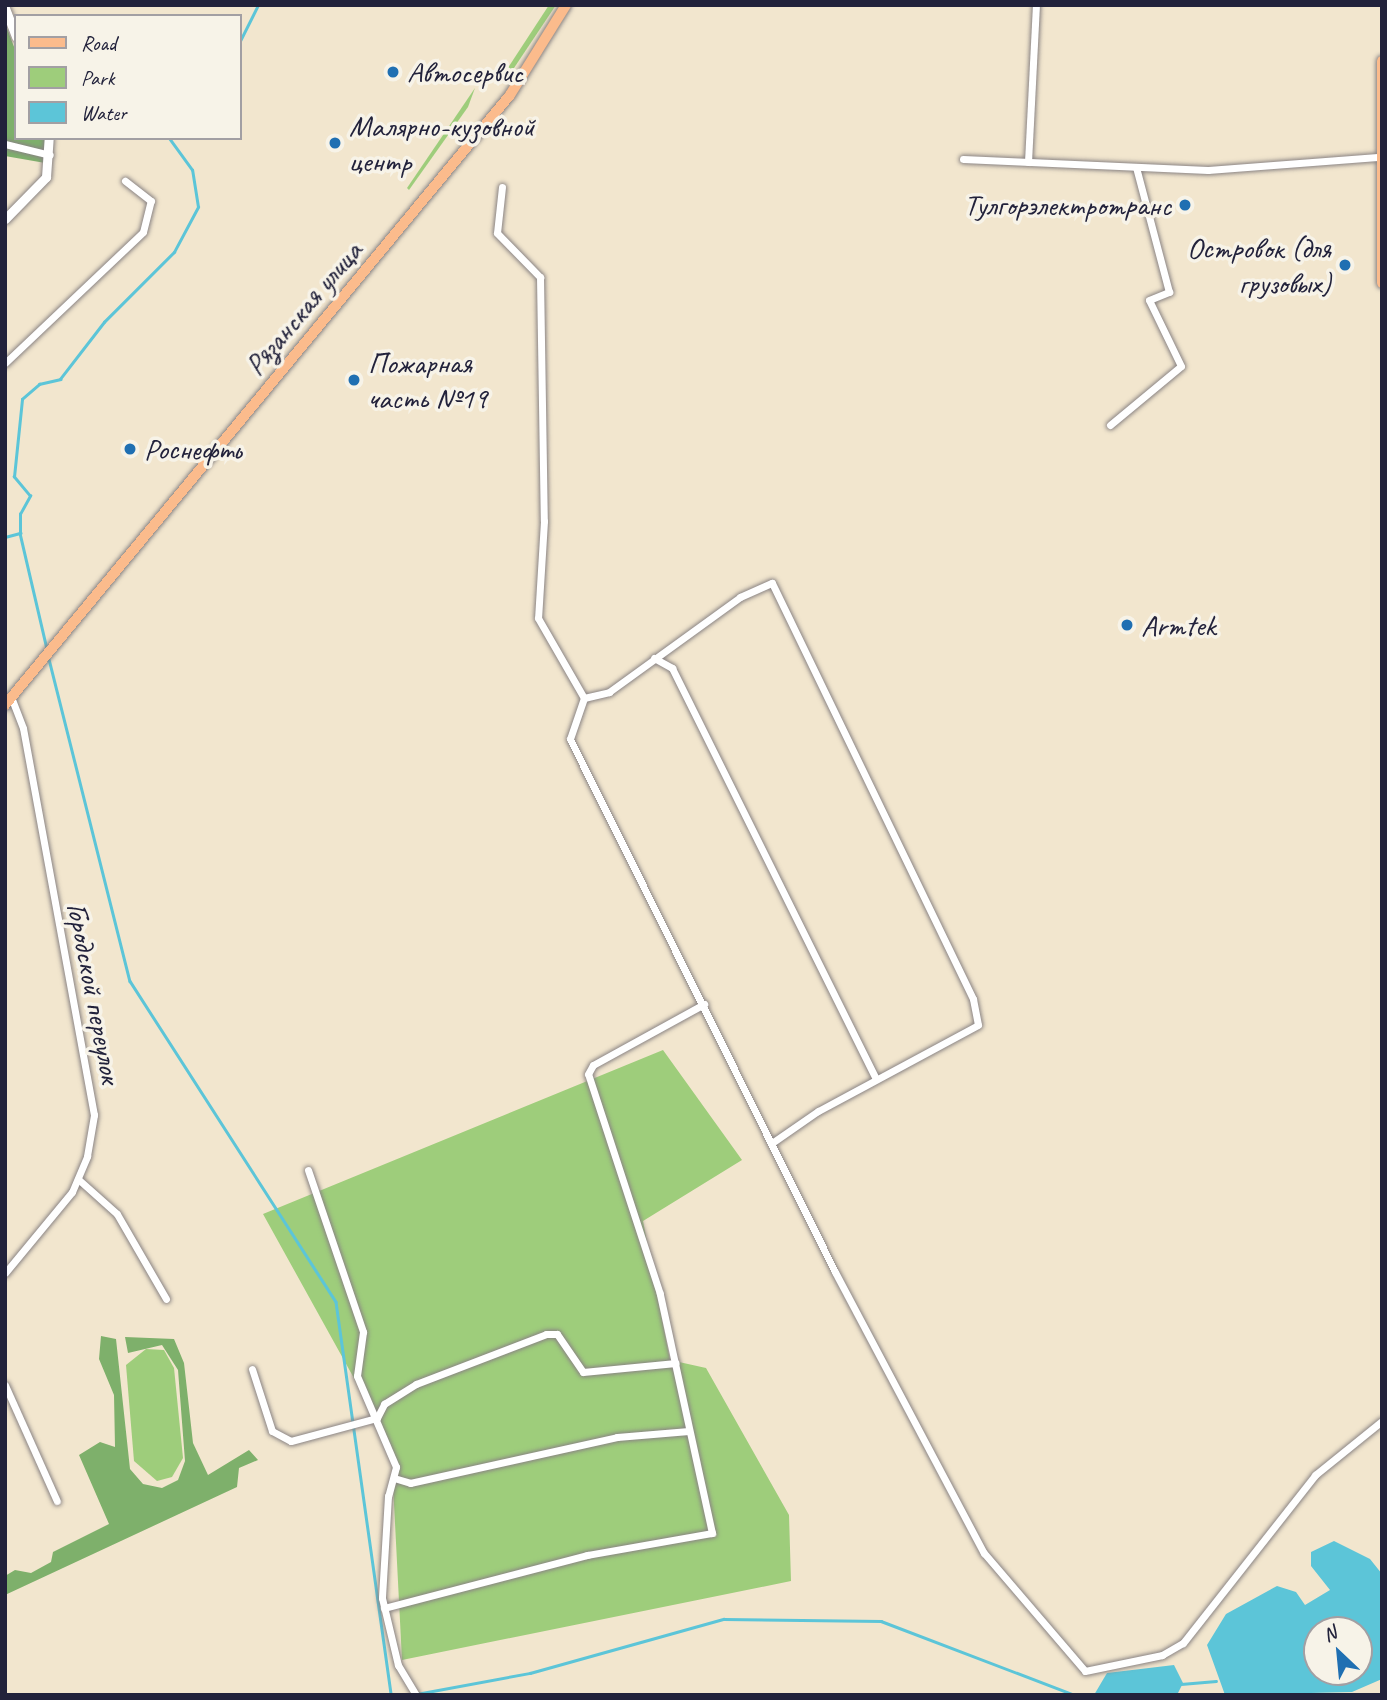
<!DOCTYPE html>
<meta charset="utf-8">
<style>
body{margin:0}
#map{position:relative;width:1387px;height:1700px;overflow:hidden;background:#f2e6ce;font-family:Caveat,sans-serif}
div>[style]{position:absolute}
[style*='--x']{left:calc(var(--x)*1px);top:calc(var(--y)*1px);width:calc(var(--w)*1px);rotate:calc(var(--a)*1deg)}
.green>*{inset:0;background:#9ecd7b}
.forest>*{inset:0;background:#7eb06b}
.water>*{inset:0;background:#5cc5d8}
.stream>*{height:2.5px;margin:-1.25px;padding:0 1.25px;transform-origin:1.25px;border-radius:1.25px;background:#5cc5d8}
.roads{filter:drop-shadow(0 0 2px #8a8484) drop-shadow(0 0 2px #8a8484)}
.minor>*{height:7px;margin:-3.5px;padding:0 3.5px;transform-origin:3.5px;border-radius:3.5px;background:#fff}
.tertiary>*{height:9px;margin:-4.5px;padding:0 4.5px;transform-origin:4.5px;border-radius:4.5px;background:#fff}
.primary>*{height:10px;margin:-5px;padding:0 5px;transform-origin:5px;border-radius:5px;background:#fbbb8c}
.dots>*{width:19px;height:19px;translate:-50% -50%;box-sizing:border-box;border:4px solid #f7f3e8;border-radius:50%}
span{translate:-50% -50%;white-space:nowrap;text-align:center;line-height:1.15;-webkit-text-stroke:7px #f7f3e8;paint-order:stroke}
.poi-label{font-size:30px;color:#22223b}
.left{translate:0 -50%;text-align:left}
.right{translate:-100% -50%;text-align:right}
.street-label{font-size:30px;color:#22223b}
.frame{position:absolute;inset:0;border:7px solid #22223b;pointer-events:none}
.legend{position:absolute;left:14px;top:14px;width:228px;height:126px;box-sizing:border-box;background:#f7f3e8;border:2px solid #a29fa3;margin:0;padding:9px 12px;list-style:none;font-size:21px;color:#22223b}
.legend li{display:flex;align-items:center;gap:14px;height:35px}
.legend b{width:35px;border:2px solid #a29fa3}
.north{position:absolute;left:1303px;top:1616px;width:70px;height:70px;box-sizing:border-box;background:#f7f3e8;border:2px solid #a29fa3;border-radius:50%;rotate:334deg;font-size:19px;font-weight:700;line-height:28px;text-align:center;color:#22223b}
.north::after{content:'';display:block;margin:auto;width:24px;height:32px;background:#1f6fb2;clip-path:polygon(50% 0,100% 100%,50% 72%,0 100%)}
</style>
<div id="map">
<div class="green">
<i style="clip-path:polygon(549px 5px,556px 5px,504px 83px,500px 80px)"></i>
<i style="clip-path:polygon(475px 88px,468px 107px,409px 190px,407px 188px)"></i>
<i style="clip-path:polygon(663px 1050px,742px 1160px,643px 1221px,670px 1360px,706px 1368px,789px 1515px,791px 1581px,402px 1660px,391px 1445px,263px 1214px)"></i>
<i style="clip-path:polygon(146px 1349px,164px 1350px,174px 1368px,183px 1458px,172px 1477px,157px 1481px,134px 1461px,126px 1365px)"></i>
</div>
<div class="forest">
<i style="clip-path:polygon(5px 23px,16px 52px,16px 138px,45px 138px,51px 164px,5px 156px)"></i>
<i style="clip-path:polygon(101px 1336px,116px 1339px,130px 1469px,143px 1484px,162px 1488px,178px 1480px,185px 1461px,178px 1370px,162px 1345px,128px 1353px,125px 1337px,174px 1339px,184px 1363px,193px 1443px,208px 1475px,249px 1450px,258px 1460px,239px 1468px,237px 1487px,5px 1595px,5px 1576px,15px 1570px,31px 1573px,51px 1562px,53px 1552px,109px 1524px,79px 1455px,100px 1442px,115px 1447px,114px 1395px,99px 1359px)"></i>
</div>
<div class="water">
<i style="clip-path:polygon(evenodd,1334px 1541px,1370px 1559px,1382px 1574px,1382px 1679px,1352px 1692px,1225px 1695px,1207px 1645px,1226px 1614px,1277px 1586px,1296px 1592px,1305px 1605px,1330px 1590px,1311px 1566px,1311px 1552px,1334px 1541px,1317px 1630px,1359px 1630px,1359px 1672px,1317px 1672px,1317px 1630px)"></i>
<i style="clip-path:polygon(1174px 1665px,1183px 1683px,1177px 1695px,1094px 1695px,1107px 1673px)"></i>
</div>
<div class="stream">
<i style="--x:240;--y:41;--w:40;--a:-63.4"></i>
<i style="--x:20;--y:533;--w:119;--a:76.9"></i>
<i style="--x:5;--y:537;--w:16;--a:-15"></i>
<i style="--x:20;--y:533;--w:19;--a:-90"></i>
<i style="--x:20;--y:514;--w:21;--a:-61"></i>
<i style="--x:30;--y:496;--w:25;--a:-130"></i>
<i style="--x:14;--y:477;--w:78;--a:-84.1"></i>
<i style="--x:22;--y:399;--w:23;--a:-41"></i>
<i style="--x:39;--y:384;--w:22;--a:-13"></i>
<i style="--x:60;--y:379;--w:72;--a:-52.3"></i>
<i style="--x:104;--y:322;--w:99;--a:-45"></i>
<i style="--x:174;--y:252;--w:51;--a:-61.9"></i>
<i style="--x:198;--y:207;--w:37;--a:-99"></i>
<i style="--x:192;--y:170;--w:39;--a:-126"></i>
<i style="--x:49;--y:659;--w:332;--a:75.9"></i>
<i style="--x:130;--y:981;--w:381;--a:57.3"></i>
<i style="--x:336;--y:1302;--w:397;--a:82"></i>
<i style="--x:1181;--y:1684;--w:35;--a:-5"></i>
<i style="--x:411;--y:1695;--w:121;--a:-10.5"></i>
<i style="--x:530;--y:1673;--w:201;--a:-15.6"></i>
<i style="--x:724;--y:1619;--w:157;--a:0.7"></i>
<i style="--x:881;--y:1621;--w:208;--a:20.9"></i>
</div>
<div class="roads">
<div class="minor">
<i style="--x:5;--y:144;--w:46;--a:13.7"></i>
<i style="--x:963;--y:159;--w:245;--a:2.6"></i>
<i style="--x:1208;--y:170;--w:170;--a:-4.4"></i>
<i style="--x:1028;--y:162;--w:157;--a:-87.1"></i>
<i style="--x:502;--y:187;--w:46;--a:96.2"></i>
<i style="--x:497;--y:233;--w:62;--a:45.7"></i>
<i style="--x:540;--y:277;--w:244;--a:89.1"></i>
<i style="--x:544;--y:521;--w:97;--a:93.5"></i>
<i style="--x:538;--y:618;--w:92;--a:60.1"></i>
<i style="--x:584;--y:698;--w:43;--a:108.9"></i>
<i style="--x:570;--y:739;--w:595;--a:63.56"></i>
<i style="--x:835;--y:1272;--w:318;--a:62.1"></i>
<i style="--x:984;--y:1553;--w:155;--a:49.4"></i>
<i style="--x:1085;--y:1671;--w:79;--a:-11.7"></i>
<i style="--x:1162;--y:1655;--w:24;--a:-30"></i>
<i style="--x:1183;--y:1643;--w:214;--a:-51.8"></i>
<i style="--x:1315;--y:1475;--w:86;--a:-38.9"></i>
<i style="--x:5;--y:363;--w:190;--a:-43.5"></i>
<i style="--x:143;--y:232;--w:32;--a:-76"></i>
<i style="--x:151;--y:201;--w:33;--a:-142"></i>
<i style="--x:1110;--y:425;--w:92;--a:-39.7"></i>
<i style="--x:1181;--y:366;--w:73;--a:-115.9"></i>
<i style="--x:1149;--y:300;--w:22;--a:-22"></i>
<i style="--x:1169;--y:292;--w:129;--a:-104.8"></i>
<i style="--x:654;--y:658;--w:21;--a:29"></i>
<i style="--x:672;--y:668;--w:459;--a:63.6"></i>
<i style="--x:584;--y:698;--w:26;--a:-13"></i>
<i style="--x:609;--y:692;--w:162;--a:-35.9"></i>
<i style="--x:740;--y:597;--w:35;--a:-24"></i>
<i style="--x:772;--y:583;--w:462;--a:64.2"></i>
<i style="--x:973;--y:999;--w:26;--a:79"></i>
<i style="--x:978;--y:1025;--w:182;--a:151.7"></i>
<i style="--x:818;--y:1111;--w:56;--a:145.2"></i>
<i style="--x:308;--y:1170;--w:171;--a:71.2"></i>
<i style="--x:363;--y:1332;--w:44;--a:97.8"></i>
<i style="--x:357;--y:1376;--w:99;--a:66.8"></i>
<i style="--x:396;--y:1467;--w:30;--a:105"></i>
<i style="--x:388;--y:1496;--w:102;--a:93.4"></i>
<i style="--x:382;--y:1598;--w:69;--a:76.6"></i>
<i style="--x:398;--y:1665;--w:35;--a:59"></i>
<i style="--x:78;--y:1179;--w:52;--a:41.9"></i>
<i style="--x:117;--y:1214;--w:98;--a:60"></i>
<i style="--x:5;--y:1273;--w:105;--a:-50.4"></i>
<i style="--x:72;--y:1192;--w:39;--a:-67"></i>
<i style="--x:87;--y:1156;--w:42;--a:-80.3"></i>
<i style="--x:94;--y:1115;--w:393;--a:-100.4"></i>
<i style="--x:23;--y:728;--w:33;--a:-111"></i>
<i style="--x:252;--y:1369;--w:65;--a:72.1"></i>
<i style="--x:272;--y:1431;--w:21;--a:28"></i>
<i style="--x:291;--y:1441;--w:89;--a:-15"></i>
<i style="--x:377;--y:1418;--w:16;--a:-63"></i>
<i style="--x:384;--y:1404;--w:38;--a:-32"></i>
<i style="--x:416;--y:1384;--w:139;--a:-21"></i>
<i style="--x:546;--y:1334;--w:11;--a:0"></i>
<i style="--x:557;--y:1334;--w:46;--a:55.6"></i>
<i style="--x:583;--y:1372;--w:93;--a:-5.5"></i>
<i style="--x:5;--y:1385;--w:127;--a:65.9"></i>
<i style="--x:394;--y:1478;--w:17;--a:17"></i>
<i style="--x:410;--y:1483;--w:212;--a:-12.5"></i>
<i style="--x:617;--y:1437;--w:72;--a:-4.8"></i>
<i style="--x:384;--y:1608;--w:210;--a:-14.6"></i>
<i style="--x:587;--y:1555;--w:127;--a:-10"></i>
<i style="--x:712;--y:1533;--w:245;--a:-102.3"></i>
<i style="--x:660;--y:1294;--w:231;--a:-108.1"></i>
<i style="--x:588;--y:1074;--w:10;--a:-61"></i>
<i style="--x:593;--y:1065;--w:127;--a:-28.8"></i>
</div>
<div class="tertiary">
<i style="--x:5;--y:8;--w:31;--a:69"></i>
<i style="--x:5;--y:219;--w:59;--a:-45.7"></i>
<i style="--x:46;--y:177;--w:39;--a:-86"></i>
</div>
<div class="primary">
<i style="--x:1382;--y:61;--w:222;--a:90"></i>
<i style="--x:5;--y:705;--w:792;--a:-50.38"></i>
<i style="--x:510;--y:95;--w:106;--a:-58.1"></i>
</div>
</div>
<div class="dots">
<i style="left:393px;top:72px;background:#1f6fb2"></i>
<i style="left:335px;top:143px;background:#1f6fb2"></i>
<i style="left:1185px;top:205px;background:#1f6fb2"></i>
<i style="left:1345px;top:265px;background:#1f6fb2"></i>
<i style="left:354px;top:380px;background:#1f6fb2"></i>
<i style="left:130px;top:449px;background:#1f6fb2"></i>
<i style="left:1127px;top:625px;background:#1f6fb2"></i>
</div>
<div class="poi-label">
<span class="left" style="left:407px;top:72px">Автосервис</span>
<span class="left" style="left:349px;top:143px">Малярно-кузовной<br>центр</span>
<span class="right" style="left:1171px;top:205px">Тулгорэлектротранс</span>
<span class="right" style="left:1331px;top:265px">Островок (для<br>грузовых)</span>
<span class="left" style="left:368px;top:380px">Пожарная<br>часть №19</span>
<span class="left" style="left:144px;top:449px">Роснефть</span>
<span class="left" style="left:1141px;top:625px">Armtek</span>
</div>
<div class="street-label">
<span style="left:303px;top:308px;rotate:-50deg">Рязанская улица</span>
<span style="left:94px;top:993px;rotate:79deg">Городской переулок</span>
</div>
<div class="frame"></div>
<ul class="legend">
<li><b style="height:9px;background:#fbbb8c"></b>Road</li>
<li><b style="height:19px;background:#9ecd7b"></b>Park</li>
<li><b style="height:19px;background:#5cc5d8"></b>Water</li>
</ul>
<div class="north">N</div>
</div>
